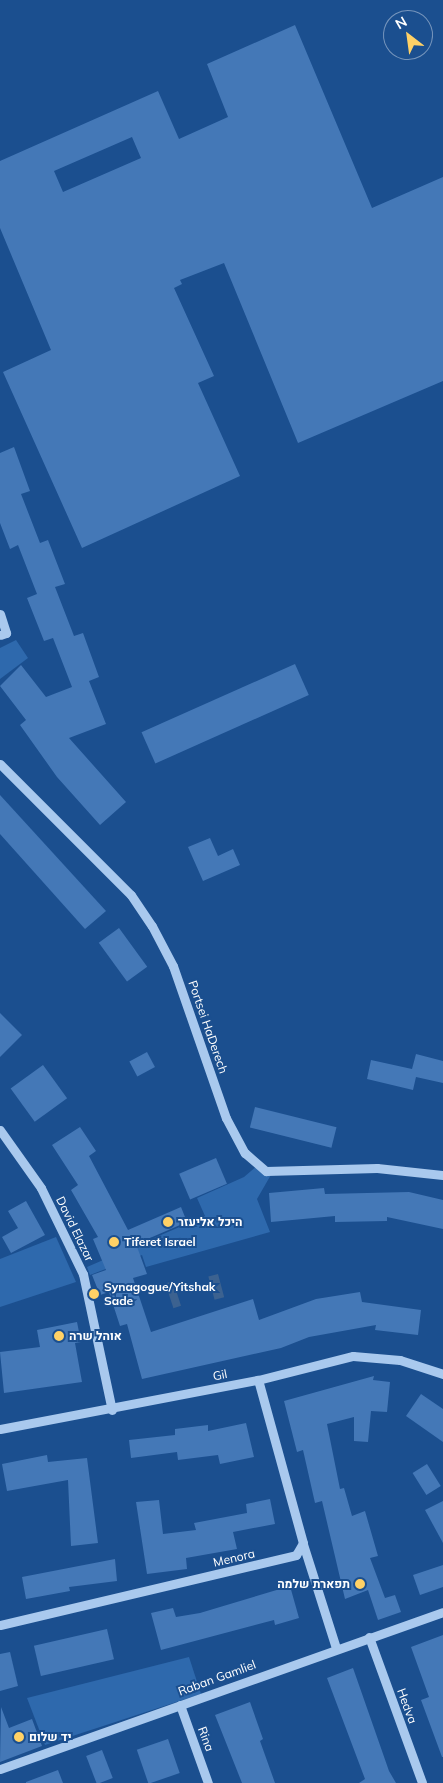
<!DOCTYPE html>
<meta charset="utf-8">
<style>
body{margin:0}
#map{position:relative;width:443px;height:1783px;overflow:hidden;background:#1b4f8f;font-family:Mulish,Heebo,sans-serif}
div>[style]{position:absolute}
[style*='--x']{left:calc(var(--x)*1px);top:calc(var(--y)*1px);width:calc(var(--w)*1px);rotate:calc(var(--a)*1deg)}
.green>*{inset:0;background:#2e69ad}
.water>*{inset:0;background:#3c6290;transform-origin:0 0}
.building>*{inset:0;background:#4478b7;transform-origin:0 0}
.minor>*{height:9px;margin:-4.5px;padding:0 4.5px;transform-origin:4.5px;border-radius:4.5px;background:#a9c9ee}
.dots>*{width:14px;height:14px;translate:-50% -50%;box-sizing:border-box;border:2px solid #1b4f8f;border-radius:50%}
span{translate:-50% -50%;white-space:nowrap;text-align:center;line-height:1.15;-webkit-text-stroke:4px #1b4f8f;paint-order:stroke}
.street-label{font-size:12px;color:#fff}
.poi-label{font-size:12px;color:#fff;font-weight:700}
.left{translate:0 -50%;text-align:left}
.right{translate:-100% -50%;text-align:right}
.north{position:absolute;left:383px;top:10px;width:50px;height:50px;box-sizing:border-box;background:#1b4f8f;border:1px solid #7695bc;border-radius:50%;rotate:330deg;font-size:14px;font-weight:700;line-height:20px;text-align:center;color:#fff}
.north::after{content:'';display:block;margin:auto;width:18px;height:22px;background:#ffd166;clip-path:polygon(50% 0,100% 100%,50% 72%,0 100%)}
</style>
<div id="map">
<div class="green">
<i style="clip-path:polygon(16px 640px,28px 658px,0 679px,0 648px)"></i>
<i style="clip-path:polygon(258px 1165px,272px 1173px,257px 1199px,270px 1232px,146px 1267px,142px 1255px,90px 1275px,87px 1267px,205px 1216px,197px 1198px,244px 1177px)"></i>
<i style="clip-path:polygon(56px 1237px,76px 1282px,0 1307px,0 1259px)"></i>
<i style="clip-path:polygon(189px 1657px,201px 1694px,45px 1745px,27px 1698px)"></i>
</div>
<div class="water">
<i style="left:218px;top:1274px;width:24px;height:10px;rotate:75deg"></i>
<i style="left:173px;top:1281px;width:26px;height:8px;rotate:72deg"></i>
</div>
<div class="building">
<i style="clip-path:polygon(evenodd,295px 25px,372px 208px,443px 177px,443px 381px,298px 443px,224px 263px,180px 280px,182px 284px,174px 288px,214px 376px,198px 383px,240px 476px,82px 548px,3px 372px,51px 350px,0 228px,0 161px,158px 91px,179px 139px,228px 117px,207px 64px,295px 25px,132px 137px,141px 158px,63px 192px,54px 171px,132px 137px)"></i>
<i style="clip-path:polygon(14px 447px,30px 491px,21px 494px,40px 543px,48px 540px,65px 584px,55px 587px,74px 636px,83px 633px,99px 677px,89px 681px,106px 724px,69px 738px,126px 802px,100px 825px,57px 777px,20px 725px,26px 720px,0 686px,21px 665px,46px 697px,72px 687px,53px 638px,44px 641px,27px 598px,37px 594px,18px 545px,10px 549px,0 523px,0 453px)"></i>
<i style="left:295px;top:664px;width:34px;height:168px;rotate:66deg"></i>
<i style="clip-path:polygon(0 795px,106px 911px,85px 929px,0 834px)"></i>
<i style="clip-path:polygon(210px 838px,218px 856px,233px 849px,240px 865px,203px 881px,188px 847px)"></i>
<i style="left:119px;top:928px;width:48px;height:25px;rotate:54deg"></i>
<i style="clip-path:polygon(0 1013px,22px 1035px,0 1057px)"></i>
<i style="left:147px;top:1052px;width:17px;height:20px;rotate:62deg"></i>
<i style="clip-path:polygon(416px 1054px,443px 1061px,443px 1083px,416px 1077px,413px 1090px,367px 1079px,371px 1060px,412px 1069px)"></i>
<i style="left:43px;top:1065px;width:41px;height:40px;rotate:54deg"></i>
<i style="left:255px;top:1107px;width:84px;height:21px;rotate:14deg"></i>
<i style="clip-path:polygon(80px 1127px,96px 1151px,89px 1156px,128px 1230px,181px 1207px,187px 1222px,136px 1244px,147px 1274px,133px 1278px,151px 1332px,253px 1299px,259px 1320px,316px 1299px,360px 1292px,362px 1302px,421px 1310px,418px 1335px,375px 1330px,376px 1325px,309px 1337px,281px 1348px,142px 1379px,127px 1324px,120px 1326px,109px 1292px,100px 1295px,92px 1275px,106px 1270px,93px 1239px,98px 1237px,71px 1190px,78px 1185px,52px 1145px)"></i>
<i style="left:216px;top:1158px;width:28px;height:40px;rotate:67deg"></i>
<i style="clip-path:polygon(324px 1188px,325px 1194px,409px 1192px,443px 1200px,443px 1229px,387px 1217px,387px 1221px,335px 1222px,335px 1216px,271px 1222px,269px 1193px)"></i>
<i style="clip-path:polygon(26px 1201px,45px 1235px,11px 1253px,2px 1237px,18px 1228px,8px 1211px)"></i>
<i style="clip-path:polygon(77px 1322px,81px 1342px,75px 1343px,82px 1382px,4px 1393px,0 1352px,40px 1347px,37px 1330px)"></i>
<i style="clip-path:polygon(374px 1376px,373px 1380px,390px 1382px,387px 1412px,371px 1411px,368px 1442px,354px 1441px,354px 1417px,327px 1424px,340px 1489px,344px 1488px,352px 1516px,365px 1511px,378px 1556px,370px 1558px,385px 1598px,395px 1595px,401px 1612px,378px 1620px,368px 1590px,345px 1599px,322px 1501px,315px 1503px,303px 1450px,297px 1452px,284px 1401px)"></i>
<i style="clip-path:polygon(421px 1394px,443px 1409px,443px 1442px,406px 1416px)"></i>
<i style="clip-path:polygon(246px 1423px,254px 1457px,220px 1464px,218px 1455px,178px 1460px,177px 1452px,131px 1458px,129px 1440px,175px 1435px,175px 1429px,208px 1425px,208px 1431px)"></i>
<i style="clip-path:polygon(47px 1455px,48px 1462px,87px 1458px,98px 1543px,71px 1546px,68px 1480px,7px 1491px,2px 1464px)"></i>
<i style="left:427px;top:1464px;width:26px;height:17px;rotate:58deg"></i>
<i style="clip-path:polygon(270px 1499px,275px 1524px,233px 1532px,237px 1549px,186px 1558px,187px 1569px,147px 1574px,136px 1502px,159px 1500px,163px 1534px,196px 1530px,194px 1523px,247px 1513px,246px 1504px)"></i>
<i style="clip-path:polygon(443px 1501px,443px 1543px,425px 1510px)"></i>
<i style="clip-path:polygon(115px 1559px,117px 1581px,69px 1587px,70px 1591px,26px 1599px,22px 1577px)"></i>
<i style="clip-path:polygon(443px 1565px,443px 1587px,420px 1595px,413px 1575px)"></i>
<i style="clip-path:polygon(290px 1586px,299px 1618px,275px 1625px,274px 1620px,161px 1650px,151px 1613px,173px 1608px,176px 1617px,200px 1613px)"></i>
<i style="left:107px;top:1629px;width:31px;height:75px;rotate:77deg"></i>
<i style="clip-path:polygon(443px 1635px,443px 1757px,442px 1757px,421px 1700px,429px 1697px,411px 1647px)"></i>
<i style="clip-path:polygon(10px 1652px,18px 1686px,0 1691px,0 1654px)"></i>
<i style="clip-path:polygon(353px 1668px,389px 1771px,396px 1783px,359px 1783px,365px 1779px,327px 1678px)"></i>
<i style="clip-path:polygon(250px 1702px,263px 1739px,260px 1741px,275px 1783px,242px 1783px,215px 1715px)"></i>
<i style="clip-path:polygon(1px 1707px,9px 1728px,32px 1719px,42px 1746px,0 1762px)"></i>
<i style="left:168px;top:1739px;width:36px;height:33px;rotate:71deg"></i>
<i style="left:102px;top:1750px;width:30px;height:17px;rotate:69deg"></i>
<i style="clip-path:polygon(58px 1770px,63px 1783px,26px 1783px,26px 1782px)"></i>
</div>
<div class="minor">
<i style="--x:0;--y:614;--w:20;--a:72"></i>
<i style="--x:6;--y:633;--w:6;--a:162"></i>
<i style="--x:0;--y:764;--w:185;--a:45"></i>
<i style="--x:131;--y:895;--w:37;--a:56"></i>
<i style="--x:152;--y:926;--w:45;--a:62.3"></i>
<i style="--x:173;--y:966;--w:161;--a:70.8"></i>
<i style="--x:226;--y:1118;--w:40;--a:62"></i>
<i style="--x:245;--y:1153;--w:28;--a:41"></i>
<i style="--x:266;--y:1171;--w:111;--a:-1.5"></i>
<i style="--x:377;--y:1168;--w:66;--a:6.1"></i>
<i style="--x:0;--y:1130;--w:71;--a:54.7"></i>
<i style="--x:41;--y:1188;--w:96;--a:64"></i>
<i style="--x:83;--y:1274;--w:139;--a:78"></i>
<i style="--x:0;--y:1429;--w:263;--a:-10.8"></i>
<i style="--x:258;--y:1380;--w:98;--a:-14.2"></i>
<i style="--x:353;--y:1356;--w:47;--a:4.9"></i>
<i style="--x:400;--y:1360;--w:45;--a:18"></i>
<i style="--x:303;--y:1544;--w:109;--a:72.4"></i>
<i style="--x:0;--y:1625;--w:304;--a:-13.3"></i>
<i style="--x:296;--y:1555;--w:14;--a:-60"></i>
<i style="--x:303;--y:1543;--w:169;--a:-105.4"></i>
<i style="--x:369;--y:1637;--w:155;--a:70"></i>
<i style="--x:180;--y:1705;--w:83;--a:70.3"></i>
<i style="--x:0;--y:1769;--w:470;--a:-19.5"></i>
</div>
<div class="dots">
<i style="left:168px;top:1222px;background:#ffd166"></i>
<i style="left:114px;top:1242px;background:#ffd166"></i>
<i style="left:94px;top:1294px;background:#ffd166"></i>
<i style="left:59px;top:1336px;background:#ffd166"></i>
<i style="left:360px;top:1584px;background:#ffd166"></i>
<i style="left:19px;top:1737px;background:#ffd166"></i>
</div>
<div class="street-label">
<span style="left:208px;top:1027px;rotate:71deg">Portsei HaDerech</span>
<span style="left:75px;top:1229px;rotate:64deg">David Elazar</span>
<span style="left:220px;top:1375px;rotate:-11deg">Gil</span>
<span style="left:234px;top:1558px;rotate:-13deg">Menora</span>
<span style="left:217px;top:1678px;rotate:-20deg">Raban Gamliel</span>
<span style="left:407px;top:1706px;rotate:70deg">Hedva</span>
<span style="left:206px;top:1739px;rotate:70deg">Rina</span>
</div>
<div class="poi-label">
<span class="left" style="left:178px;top:1222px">היכל אליעזר</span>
<span class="left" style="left:124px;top:1242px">Tiferet Israel</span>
<span class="left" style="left:104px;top:1294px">Synagogue/Yitshak<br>Sade</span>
<span class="left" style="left:69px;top:1336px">אוהל שרה</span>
<span class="right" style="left:350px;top:1584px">תפארת שלמה</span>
<span class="left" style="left:29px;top:1737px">יד שלום</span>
</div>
<div class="north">N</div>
</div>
